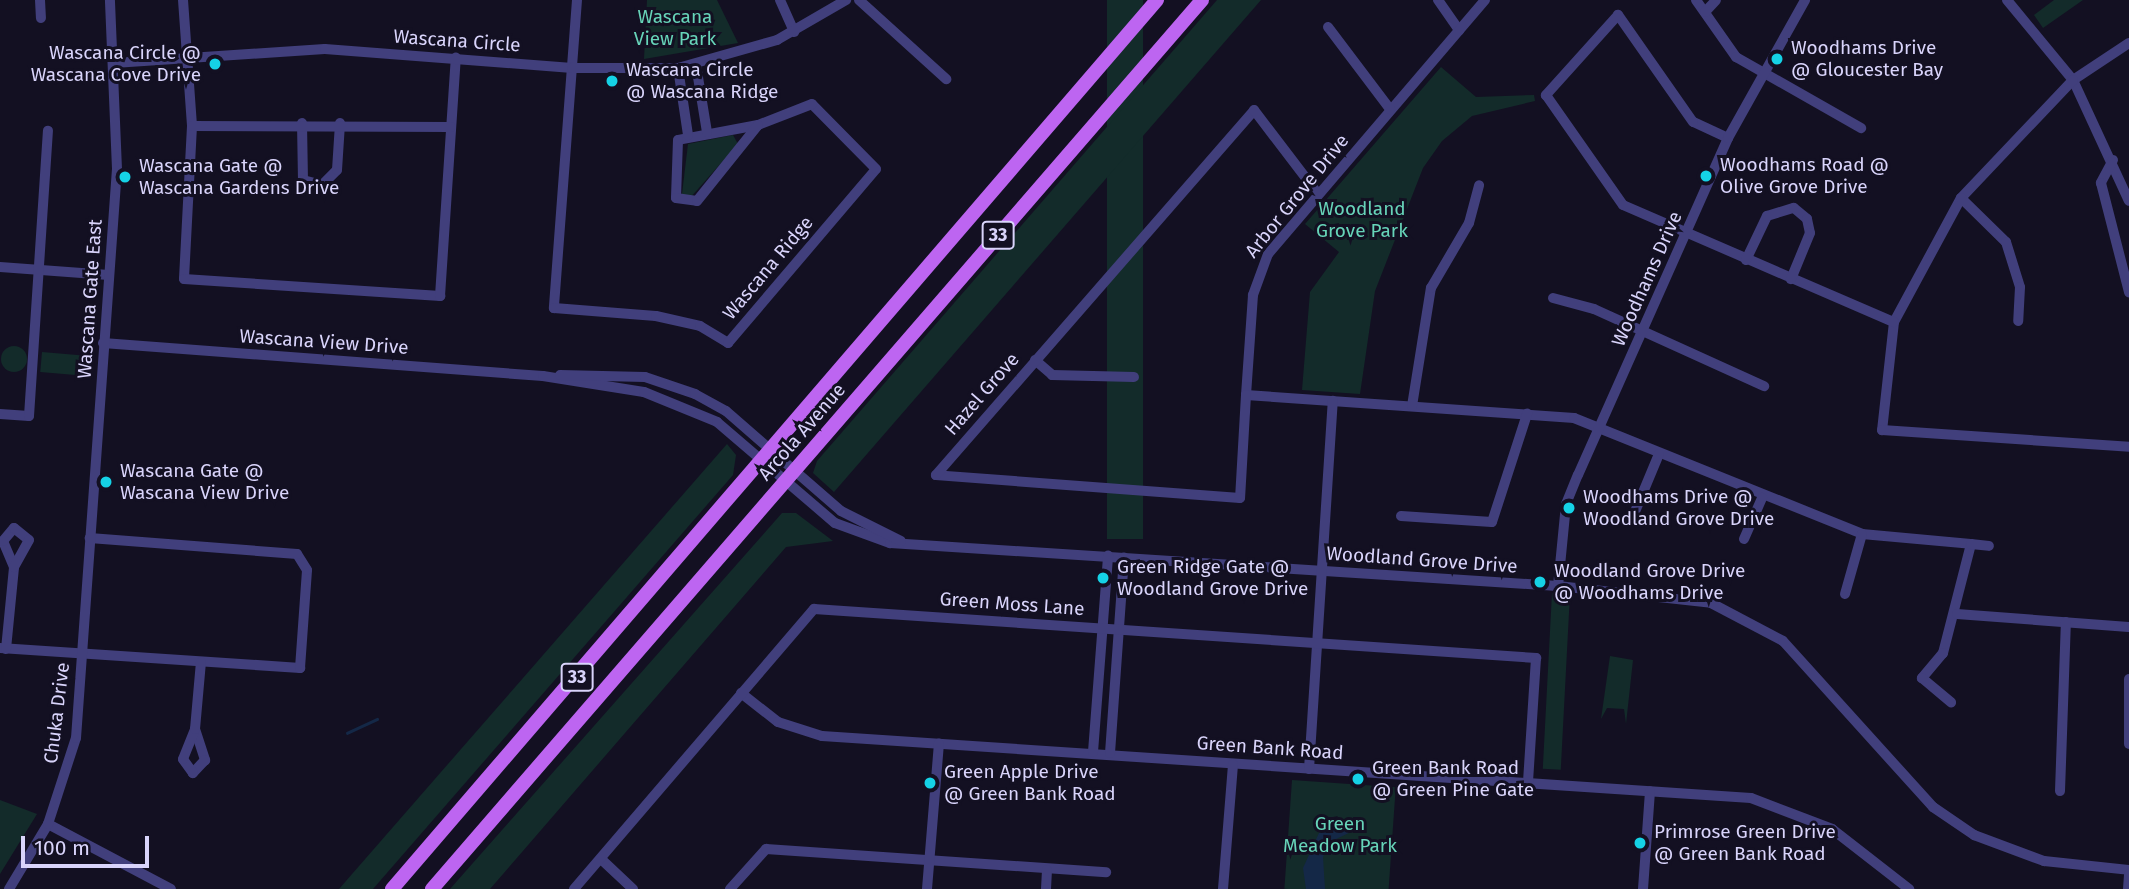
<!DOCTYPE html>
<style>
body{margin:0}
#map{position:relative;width:2129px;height:889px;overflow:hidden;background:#131022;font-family:"Fira Sans",sans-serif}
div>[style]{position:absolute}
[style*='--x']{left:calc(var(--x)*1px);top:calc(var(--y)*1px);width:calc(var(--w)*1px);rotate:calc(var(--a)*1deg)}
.green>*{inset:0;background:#132b2a;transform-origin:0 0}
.round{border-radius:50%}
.water>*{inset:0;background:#142847}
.stream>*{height:2.5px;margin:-1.25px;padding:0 1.25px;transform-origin:1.25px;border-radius:1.25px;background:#142847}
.minor>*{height:10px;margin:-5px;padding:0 5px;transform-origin:5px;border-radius:5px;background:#413f7c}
.major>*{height:14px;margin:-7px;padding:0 7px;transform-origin:7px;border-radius:7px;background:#bd65f1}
.dots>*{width:19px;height:19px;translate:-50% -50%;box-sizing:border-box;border:4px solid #131022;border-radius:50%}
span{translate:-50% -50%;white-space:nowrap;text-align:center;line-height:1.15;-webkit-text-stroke:6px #131022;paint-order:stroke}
.shield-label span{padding:2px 5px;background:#131022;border:2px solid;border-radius:5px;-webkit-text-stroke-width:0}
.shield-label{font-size:18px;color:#d9d4fb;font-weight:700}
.park-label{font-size:19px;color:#67d4b9}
.street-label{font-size:19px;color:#d9d4fb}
.poi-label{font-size:19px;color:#d9d4fb}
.left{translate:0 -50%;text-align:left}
.right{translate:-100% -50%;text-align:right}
.scale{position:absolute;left:21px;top:836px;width:128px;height:32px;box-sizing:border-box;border:4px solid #d9d4fb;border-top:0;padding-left:9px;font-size:21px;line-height:24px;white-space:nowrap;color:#d9d4fb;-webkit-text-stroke:5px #131022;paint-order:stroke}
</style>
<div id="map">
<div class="green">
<i style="clip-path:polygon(647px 0,717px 0,738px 43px,644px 59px)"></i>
<i style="left:1107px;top:0;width:36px;height:539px"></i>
<i style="clip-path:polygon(1217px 0,1261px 0,834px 492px,813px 473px,817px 461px)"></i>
<i style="clip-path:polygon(2054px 0,2083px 0,2043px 28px,2034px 15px)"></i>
<i style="clip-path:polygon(1441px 67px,1476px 97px,1534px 95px,1535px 101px,1472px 116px,1442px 141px,1423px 168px,1375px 291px,1360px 394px,1302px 390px,1310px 292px,1339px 252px,1305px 224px)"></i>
<i style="clip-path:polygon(733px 135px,738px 144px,690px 198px,682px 194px,688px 144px)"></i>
<i class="round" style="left:1px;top:346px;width:26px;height:26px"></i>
<i style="left:42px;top:352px;width:47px;height:20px;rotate:5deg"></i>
<i style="clip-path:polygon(727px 444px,736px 455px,733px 475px,373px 889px,339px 889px)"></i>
<i style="clip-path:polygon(782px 513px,796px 513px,833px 541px,786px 547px,490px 889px,450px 889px)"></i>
<i style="left:1552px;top:593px;width:18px;height:176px;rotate:3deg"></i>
<i style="clip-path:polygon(1610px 656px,1633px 660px,1626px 724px,1624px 709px,1607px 708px,1601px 719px)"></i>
<i style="left:1292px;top:780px;width:104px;height:109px;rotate:4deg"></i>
<i style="clip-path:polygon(0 800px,37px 814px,0 874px)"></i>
</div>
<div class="water">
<i style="clip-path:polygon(1356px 821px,1355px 830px,1330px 842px,1323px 857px,1325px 889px,1306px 889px,1303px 868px,1319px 833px)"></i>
</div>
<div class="stream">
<i style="--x:347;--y:733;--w:33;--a:-25"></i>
</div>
<div class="minor">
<i style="--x:40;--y:0;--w:18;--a:87"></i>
<i style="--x:183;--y:0;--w:126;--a:85.9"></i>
<i style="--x:192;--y:126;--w:153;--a:93"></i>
<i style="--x:184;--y:279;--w:257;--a:3.8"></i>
<i style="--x:440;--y:296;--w:239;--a:-86.2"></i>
<i style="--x:577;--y:0;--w:309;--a:94.3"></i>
<i style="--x:554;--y:308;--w:102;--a:4.5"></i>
<i style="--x:656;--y:316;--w:45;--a:12.8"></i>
<i style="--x:700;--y:326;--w:33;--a:31"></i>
<i style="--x:728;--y:343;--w:228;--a:-49.6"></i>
<i style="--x:876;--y:169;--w:91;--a:-134.6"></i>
<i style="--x:812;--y:104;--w:58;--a:158.7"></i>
<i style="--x:758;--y:125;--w:81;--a:169.4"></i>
<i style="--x:678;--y:140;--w:58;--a:92"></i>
<i style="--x:676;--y:198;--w:21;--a:8"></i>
<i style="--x:697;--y:201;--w:97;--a:-51.2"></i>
<i style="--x:780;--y:0;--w:35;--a:66"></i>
<i style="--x:859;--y:0;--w:118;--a:42.2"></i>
<i style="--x:1438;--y:0;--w:37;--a:55"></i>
<i style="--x:1485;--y:0;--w:334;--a:130.5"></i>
<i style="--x:1268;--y:254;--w:44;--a:110.1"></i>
<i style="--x:1253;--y:295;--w:100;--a:94"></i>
<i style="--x:1246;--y:395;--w:329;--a:4"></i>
<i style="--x:1574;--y:418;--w:310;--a:21.9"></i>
<i style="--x:1862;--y:534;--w:109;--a:5.2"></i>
<i style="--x:1971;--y:544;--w:113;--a:104.4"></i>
<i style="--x:1943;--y:653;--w:33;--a:130"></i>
<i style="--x:1922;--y:678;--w:38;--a:40"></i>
<i style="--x:1696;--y:0;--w:70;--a:54.9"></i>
<i style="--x:1736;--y:57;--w:144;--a:29.6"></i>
<i style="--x:2007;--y:0;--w:104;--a:50.5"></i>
<i style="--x:2073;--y:80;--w:133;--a:65.2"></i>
<i style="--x:1705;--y:12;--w:16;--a:-47"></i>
<i style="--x:1328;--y:27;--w:103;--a:52.9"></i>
<i style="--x:2129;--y:43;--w:67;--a:146.5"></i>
<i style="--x:2073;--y:80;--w:163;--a:133.5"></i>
<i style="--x:1961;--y:198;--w:141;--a:118.4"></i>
<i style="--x:1894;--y:322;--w:109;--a:96.3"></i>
<i style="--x:1882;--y:430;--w:248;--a:3.9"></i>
<i style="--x:114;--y:63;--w:211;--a:-3.8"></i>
<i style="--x:325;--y:49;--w:248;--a:4.4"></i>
<i style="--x:572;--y:68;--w:106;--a:0"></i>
<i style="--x:678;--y:68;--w:103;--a:-15.8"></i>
<i style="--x:777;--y:40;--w:80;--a:-30.1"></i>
<i style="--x:696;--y:65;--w:68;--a:80.7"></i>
<i style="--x:678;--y:68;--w:68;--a:81.5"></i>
<i style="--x:302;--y:123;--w:57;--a:89"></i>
<i style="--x:303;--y:180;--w:20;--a:15"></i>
<i style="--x:322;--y:185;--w:21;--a:-45"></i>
<i style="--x:337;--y:170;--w:47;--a:-86.3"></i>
<i style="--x:192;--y:126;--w:259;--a:0.2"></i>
<i style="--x:1728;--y:138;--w:38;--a:-155"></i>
<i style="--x:1693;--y:122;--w:131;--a:-125"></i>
<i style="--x:1618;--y:15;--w:108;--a:132"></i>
<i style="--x:1546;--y:95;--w:134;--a:55"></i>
<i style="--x:1623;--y:205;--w:295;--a:23.4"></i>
<i style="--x:2113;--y:160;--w:26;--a:118"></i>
<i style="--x:2101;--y:183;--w:113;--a:75.6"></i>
<i style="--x:1961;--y:198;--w:63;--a:44.4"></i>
<i style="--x:2006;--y:242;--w:47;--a:72.7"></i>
<i style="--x:2020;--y:287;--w:34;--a:93"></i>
<i style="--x:1746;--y:260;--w:49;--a:-64.5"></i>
<i style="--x:1767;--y:216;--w:28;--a:-17"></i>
<i style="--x:1794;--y:208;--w:17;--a:40"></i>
<i style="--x:1807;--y:219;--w:14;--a:78"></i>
<i style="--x:1810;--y:233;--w:50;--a:112.4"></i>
<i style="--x:0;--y:267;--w:109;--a:4.2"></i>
<i style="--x:1553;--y:298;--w:42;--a:15"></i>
<i style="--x:1594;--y:309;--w:187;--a:24.4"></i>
<i style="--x:103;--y:343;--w:441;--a:4.3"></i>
<i style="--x:543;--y:376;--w:102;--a:9"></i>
<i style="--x:644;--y:392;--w:79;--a:22.3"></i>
<i style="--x:717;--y:422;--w:155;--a:40.6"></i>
<i style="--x:835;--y:523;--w:59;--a:20"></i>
<i style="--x:890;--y:543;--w:669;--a:3.68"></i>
<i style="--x:1558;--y:586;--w:154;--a:6.3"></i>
<i style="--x:1711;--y:603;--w:81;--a:27.8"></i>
<i style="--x:1783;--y:641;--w:224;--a:47.9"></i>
<i style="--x:1933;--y:807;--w:50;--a:34.3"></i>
<i style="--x:1974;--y:835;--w:75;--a:20.4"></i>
<i style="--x:2044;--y:861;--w:85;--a:6"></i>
<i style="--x:1035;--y:360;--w:23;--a:41"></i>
<i style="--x:1052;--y:375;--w:82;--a:1.4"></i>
<i style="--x:560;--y:375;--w:85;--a:1.3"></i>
<i style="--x:645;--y:377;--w:53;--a:18.8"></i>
<i style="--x:695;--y:394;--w:35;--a:29"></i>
<i style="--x:726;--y:411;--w:152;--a:41"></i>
<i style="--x:841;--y:511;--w:67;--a:26.6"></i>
<i style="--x:1246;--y:395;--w:103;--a:93.3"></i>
<i style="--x:1240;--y:498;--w:305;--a:-175.7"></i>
<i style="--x:936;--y:475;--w:484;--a:-48.9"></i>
<i style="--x:1254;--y:110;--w:106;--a:52.7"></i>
<i style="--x:1412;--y:406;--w:120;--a:-80.9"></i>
<i style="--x:1431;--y:288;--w:75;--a:-59.7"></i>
<i style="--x:1469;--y:223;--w:39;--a:-75"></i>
<i style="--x:0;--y:414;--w:29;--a:4"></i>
<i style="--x:29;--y:416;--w:286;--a:-86.2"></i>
<i style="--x:1634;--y:514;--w:65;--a:-67.4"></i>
<i style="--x:1401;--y:516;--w:91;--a:3.8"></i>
<i style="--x:1492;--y:522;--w:114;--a:-72"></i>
<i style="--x:1744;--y:539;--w:45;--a:-66.3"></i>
<i style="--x:1971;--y:544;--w:18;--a:6"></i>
<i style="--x:1558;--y:586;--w:82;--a:-84.4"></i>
<i style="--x:1566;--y:504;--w:31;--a:-68"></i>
<i style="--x:1578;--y:475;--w:369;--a:-66"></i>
<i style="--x:1728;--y:138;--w:158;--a:-60.8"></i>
<i style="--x:1845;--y:594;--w:62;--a:-74.2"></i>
<i style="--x:1957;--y:614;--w:172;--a:4.3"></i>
<i style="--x:0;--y:648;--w:301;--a:3.8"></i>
<i style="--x:300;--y:668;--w:98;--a:-85.9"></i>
<i style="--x:307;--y:570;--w:19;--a:-122"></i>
<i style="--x:297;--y:554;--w:208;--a:-175.6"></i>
<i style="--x:6;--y:649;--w:82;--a:-84.4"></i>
<i style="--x:14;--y:567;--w:28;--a:-113"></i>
<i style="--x:3;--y:541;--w:17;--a:-50"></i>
<i style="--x:14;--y:528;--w:19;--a:39"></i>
<i style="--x:29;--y:540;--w:31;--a:119"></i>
<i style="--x:2129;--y:679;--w:65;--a:90"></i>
<i style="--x:741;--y:693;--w:47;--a:38.1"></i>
<i style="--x:778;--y:722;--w:46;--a:17.7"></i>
<i style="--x:822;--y:736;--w:931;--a:3.82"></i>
<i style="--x:1751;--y:798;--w:87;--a:20.9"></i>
<i style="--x:1832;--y:829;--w:98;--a:37.9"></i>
<i style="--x:195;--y:729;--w:33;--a:72"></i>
<i style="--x:205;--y:760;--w:18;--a:133"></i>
<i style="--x:193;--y:773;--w:17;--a:-126"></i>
<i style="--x:183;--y:759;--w:32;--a:-68"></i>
<i style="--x:195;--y:729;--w:67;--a:-84.9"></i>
<i style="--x:1093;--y:752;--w:197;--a:-85.6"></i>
<i style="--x:1110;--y:753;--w:196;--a:-85.9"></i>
<i style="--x:1309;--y:769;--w:369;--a:-86.3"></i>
<i style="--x:2060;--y:791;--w:169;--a:-88"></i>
<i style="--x:48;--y:824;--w:139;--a:27.9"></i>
<i style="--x:601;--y:859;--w:44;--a:43.2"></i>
<i style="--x:9;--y:889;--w:76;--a:-59"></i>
<i style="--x:48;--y:824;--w:90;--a:-72"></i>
<i style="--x:76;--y:738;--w:570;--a:-85.88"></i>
<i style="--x:117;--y:169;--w:169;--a:-92.4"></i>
<i style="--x:574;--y:889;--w:369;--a:-49.4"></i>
<i style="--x:814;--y:609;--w:724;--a:3.88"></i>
<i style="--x:1536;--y:658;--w:125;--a:93.7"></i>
<i style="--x:730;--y:889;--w:54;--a:-48"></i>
<i style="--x:766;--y:849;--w:341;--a:3.9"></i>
<i style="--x:927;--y:889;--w:146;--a:-85.3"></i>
<i style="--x:1046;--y:889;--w:19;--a:-87"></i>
<i style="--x:1223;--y:889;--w:125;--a:-85.4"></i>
<i style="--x:1643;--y:889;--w:98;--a:-85.9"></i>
<i style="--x:2128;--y:889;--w:15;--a:-86"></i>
</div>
<div class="major">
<i style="--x:392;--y:889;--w:1173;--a:-49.29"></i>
<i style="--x:432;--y:889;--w:1176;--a:-49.1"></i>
</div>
<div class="dots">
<i style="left:1777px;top:59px;background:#15d2e6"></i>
<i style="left:215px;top:64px;background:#15d2e6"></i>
<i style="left:612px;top:81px;background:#15d2e6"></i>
<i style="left:1706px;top:176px;background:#15d2e6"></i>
<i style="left:125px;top:177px;background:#15d2e6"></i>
<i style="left:106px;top:482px;background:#15d2e6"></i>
<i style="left:1569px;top:508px;background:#15d2e6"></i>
<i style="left:1103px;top:578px;background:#15d2e6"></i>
<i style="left:1540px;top:582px;background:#15d2e6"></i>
<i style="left:1358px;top:779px;background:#15d2e6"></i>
<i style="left:930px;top:783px;background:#15d2e6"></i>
<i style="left:1640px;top:843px;background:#15d2e6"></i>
</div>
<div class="shield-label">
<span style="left:998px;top:235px">33</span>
<span style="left:577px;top:677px">33</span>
</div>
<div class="park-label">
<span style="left:675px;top:28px">Wascana<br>View Park</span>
<span style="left:1362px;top:220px">Woodland<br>Grove Park</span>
<span style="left:1340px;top:835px">Green<br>Meadow Park</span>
</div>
<div class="street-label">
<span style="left:457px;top:41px;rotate:4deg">Wascana Circle</span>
<span style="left:1297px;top:196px;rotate:-51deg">Arbor Grove Drive</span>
<span style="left:768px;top:268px;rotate:-50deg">Wascana Ridge</span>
<span style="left:1647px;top:279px;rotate:-66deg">Woodhams Drive</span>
<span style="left:90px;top:299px;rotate:-86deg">Wascana Gate East</span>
<span style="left:324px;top:342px;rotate:4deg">Wascana View Drive</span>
<span style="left:982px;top:394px;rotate:-49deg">Hazel Grove</span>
<span style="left:802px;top:432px;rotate:-49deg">Arcola Avenue</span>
<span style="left:1422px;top:560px;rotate:4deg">Woodland Grove Drive</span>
<span style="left:1012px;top:604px;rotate:4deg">Green Moss Lane</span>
<span style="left:57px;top:713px;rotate:-83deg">Chuka Drive</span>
<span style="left:1270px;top:748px;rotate:4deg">Green Bank Road</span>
</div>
<div class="poi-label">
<span class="left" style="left:1791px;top:59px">Woodhams Drive<br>@ Gloucester Bay</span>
<span class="right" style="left:201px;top:64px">Wascana Circle @<br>Wascana Cove Drive</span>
<span class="left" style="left:626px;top:81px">Wascana Circle<br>@ Wascana Ridge</span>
<span class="left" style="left:1720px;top:176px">Woodhams Road @<br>Olive Grove Drive</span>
<span class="left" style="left:139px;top:177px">Wascana Gate @<br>Wascana Gardens Drive</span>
<span class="left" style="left:120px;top:482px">Wascana Gate @<br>Wascana View Drive</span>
<span class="left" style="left:1583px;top:508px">Woodhams Drive @<br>Woodland Grove Drive</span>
<span class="left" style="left:1117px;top:578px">Green Ridge Gate @<br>Woodland Grove Drive</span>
<span class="left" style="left:1554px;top:582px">Woodland Grove Drive<br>@ Woodhams Drive</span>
<span class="left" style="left:1372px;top:779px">Green Bank Road<br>@ Green Pine Gate</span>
<span class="left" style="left:944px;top:783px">Green Apple Drive<br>@ Green Bank Road</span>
<span class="left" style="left:1654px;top:843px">Primrose Green Drive<br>@ Green Bank Road</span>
</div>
<div class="scale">100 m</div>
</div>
